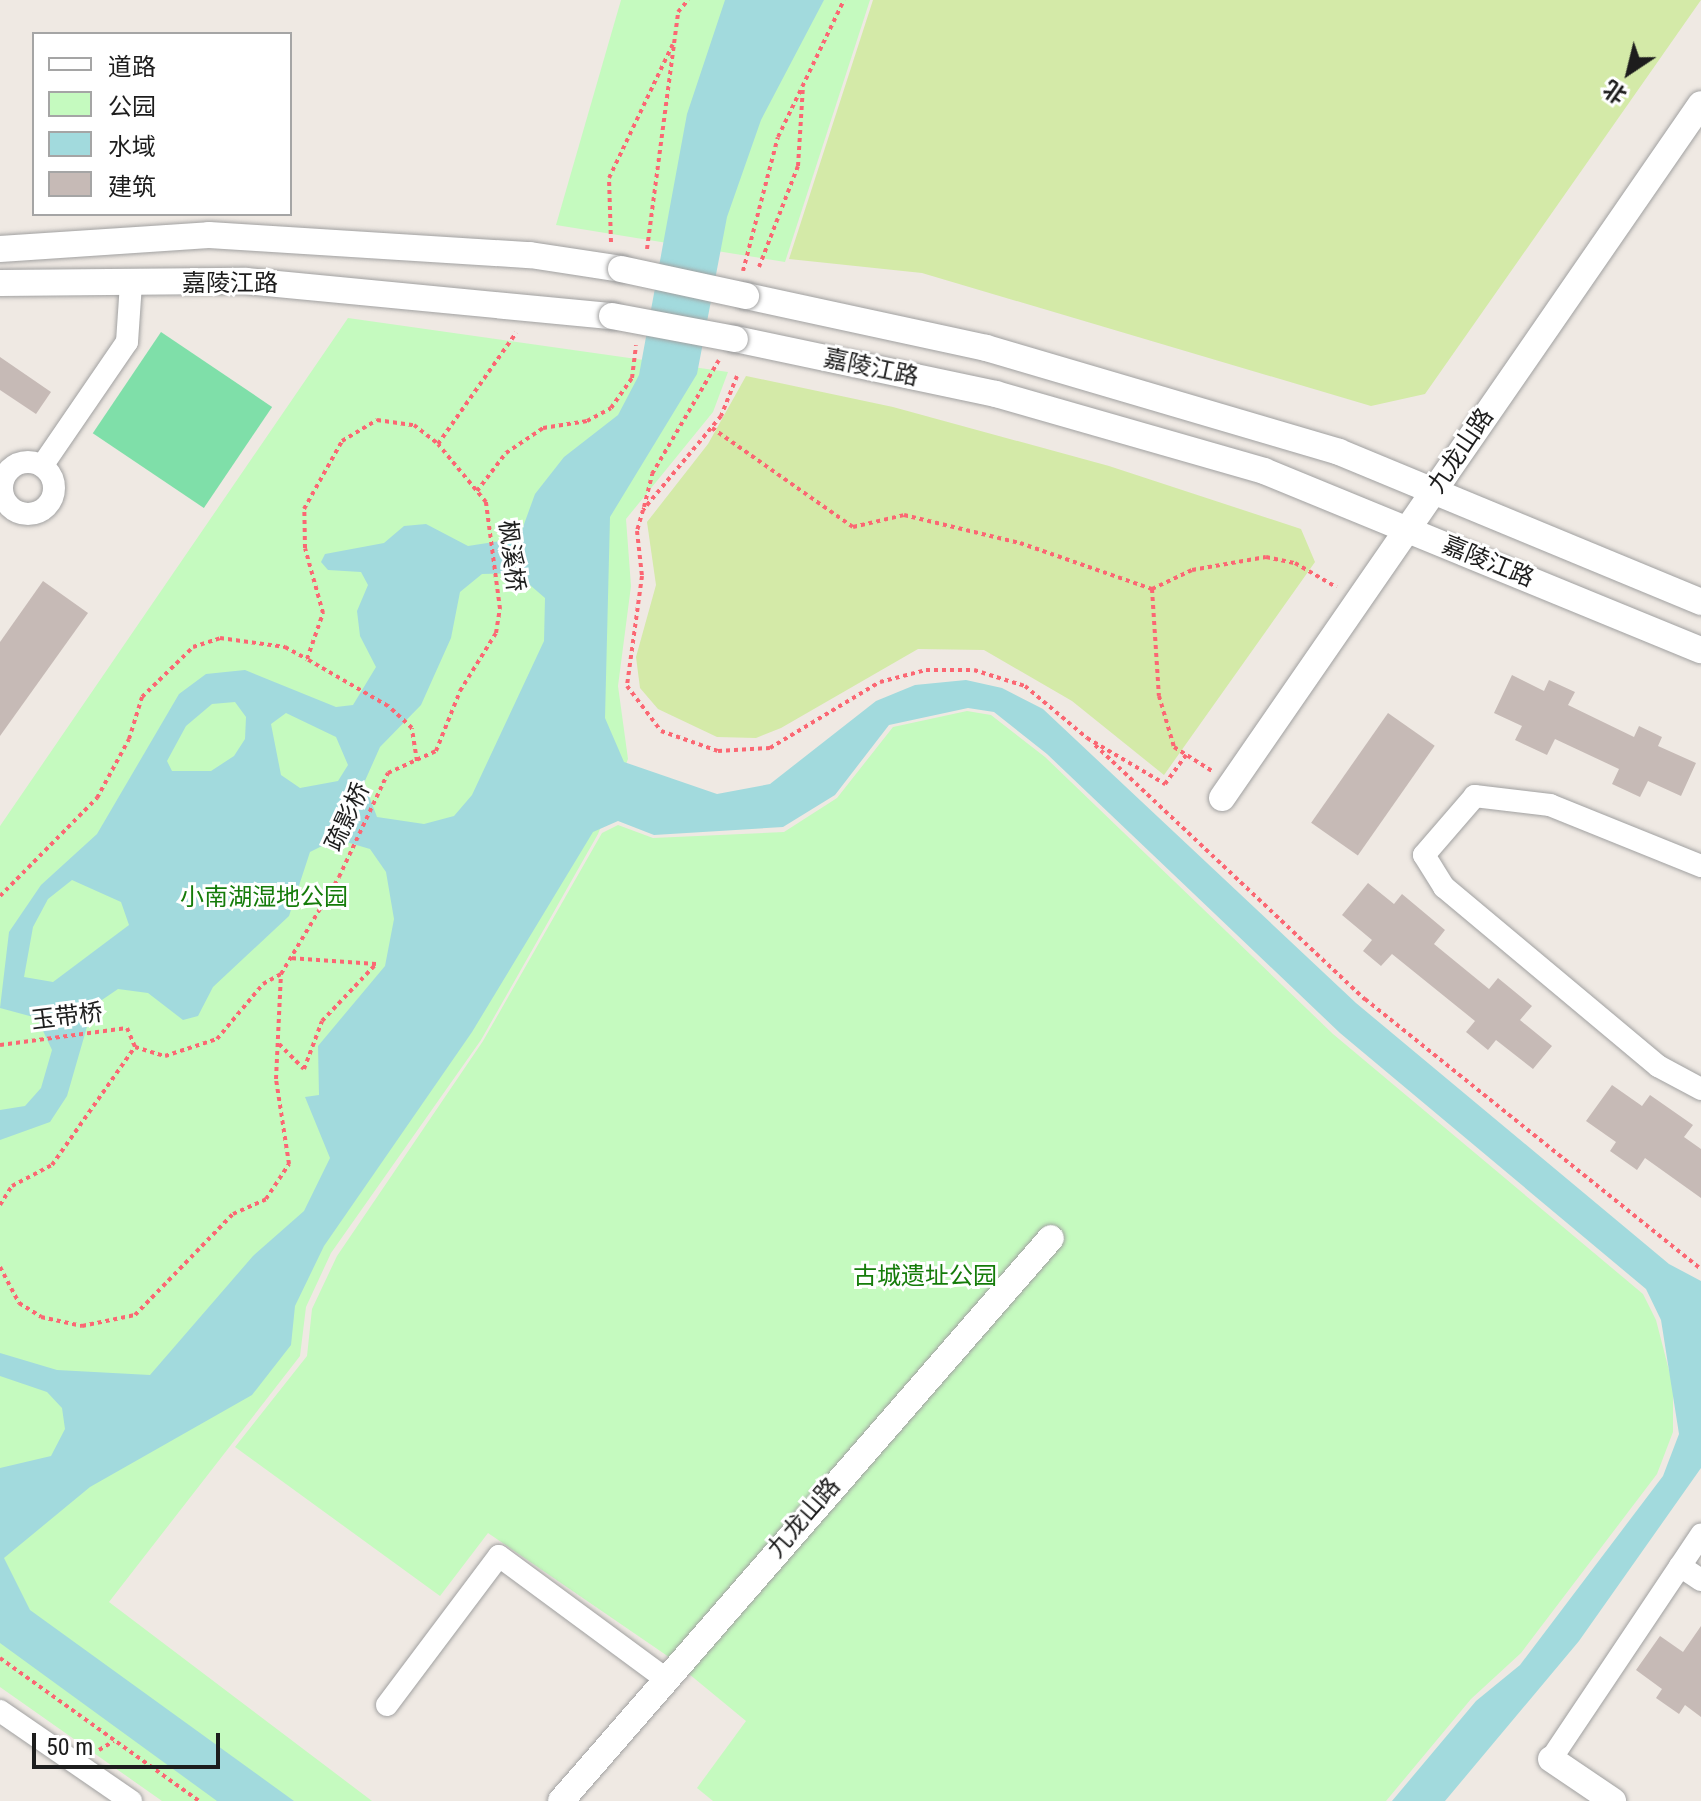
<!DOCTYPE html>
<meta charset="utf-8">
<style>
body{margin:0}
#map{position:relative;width:1701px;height:1801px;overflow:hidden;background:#efe9e3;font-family:"Roboto Condensed","Noto Sans SC",sans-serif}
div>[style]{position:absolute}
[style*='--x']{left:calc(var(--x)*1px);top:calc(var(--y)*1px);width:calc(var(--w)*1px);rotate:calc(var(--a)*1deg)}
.grass>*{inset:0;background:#d4eaa8}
.park>*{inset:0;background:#c5fabf}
.pitch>*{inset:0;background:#7fdfa9;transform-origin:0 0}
.water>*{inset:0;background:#a2dadd}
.building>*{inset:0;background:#c6bab6;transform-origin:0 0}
.path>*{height:4px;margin-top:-2px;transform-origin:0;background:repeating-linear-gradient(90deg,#fb6773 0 4px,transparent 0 8px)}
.roads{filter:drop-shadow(0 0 2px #a1a1a1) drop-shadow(0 0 2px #a1a1a1)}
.minor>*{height:22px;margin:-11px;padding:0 11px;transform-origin:11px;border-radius:11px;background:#fff}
.minor>.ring{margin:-11px;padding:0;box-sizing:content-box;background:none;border:22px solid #fff;border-radius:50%}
.tertiary>*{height:26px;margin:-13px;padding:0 13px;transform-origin:13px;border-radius:13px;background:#fff}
.bridges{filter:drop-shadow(0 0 2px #a1a1a1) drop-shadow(0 0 2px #a1a1a1)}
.tertiary-bridge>*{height:26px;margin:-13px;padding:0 13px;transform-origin:13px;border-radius:13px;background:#fff}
span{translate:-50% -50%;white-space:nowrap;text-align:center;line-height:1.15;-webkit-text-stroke:6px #fff;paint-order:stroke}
.street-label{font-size:24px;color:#1d1d1d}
.park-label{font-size:24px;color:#157c0a}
.legend{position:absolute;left:32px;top:32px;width:260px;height:184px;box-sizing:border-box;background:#fff;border:2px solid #a5a5a5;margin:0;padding:10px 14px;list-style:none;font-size:24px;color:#1d1d1d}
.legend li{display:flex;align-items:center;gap:16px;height:40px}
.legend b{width:40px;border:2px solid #a5a5a5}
.north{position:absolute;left:1589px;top:32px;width:80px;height:80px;-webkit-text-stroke:6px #fff;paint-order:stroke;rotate:215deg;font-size:22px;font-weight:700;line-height:32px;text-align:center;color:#1d1d1d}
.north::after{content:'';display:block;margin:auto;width:28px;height:36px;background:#1d1d1d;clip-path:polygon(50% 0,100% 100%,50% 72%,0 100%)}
.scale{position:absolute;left:32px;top:1733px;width:188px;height:36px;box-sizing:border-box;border:4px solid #1d1d1d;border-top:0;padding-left:10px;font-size:24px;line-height:28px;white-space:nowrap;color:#1d1d1d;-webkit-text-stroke:6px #fff;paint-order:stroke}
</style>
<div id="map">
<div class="grass">
<i style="clip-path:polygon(873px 0,1701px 0,1425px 394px,1371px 406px,922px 273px,789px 259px)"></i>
<i style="clip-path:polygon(746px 376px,893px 407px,1109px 466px,1301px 529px,1315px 562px,1164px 775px,1072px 701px,984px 650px,918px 649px,781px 728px,756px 738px,717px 737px,658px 709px,640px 688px,636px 657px,656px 585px,647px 522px,708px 444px)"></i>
</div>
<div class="park">
<i style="clip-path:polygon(621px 0,870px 0,785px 262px,556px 225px)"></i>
<i style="clip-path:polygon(348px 318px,728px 372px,713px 412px,626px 519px,631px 586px,618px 686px,628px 759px,598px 834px,481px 1040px,331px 1253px,306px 1307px,300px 1356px,109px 1602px,372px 1801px,162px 1801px,0 1687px,0 826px)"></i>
<i style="clip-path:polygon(967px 711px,991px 715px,1045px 757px,1333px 1034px,1643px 1294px,1656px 1320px,1673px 1386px,1673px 1432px,1657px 1474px,1521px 1653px,1471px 1699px,1386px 1801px,713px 1801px,697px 1788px,746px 1721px,666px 1655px,488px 1533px,440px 1596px,235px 1447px,307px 1356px,312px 1309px,337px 1256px,483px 1041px,602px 833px,618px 825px,653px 838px,784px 832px,837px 798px,893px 727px)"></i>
</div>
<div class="pitch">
<i style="left:161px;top:332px;width:134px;height:122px;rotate:34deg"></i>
</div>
<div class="water">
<i style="clip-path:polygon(evenodd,725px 0,824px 0,761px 120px,727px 217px,697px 374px,610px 517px,605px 718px,624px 762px,717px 794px,770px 784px,876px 701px,915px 685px,966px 680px,1002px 688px,1043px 709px,1356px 1003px,1669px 1264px,1701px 1281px,1701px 1468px,1579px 1641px,1445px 1801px,1392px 1801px,1476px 1701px,1520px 1665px,1663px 1476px,1679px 1434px,1661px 1320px,1646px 1289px,1340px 1033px,1047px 754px,994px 712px,968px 708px,889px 725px,835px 795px,783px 827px,654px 835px,618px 821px,593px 832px,472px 1032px,324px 1246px,295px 1306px,291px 1345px,252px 1395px,90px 1487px,4px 1558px,30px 1610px,294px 1801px,217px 1801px,0 1643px,0 1468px,51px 1456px,65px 1429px,62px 1408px,47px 1392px,0 1376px,0 1353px,57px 1370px,150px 1375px,253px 1256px,304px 1211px,330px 1158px,305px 1097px,319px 1095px,318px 1046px,385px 966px,394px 919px,386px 872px,370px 849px,336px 839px,310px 852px,289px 916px,213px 987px,198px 1016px,183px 1020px,148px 993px,118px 989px,93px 1006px,67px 1096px,50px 1122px,0 1140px,0 1110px,25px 1106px,41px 1088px,52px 1050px,37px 1018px,0 1008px,9px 932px,41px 885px,97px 834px,179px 694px,206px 674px,245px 670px,336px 707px,353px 705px,376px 667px,360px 636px,357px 611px,368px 585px,361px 572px,328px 570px,321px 562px,325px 554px,384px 543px,404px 526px,426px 524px,468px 546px,519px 538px,535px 494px,564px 457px,618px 415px,639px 375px,687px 114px,725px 0,516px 573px,545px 598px,544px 641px,472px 795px,454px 816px,424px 824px,377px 817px,364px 783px,380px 747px,421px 705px,451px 638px,460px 592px,482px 574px,516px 573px,725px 0,235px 702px,246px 717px,245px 739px,234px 756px,211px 771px,172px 771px,167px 761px,186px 726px,212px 704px,235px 702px,725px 0,286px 713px,336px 737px,348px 765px,338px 781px,300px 788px,281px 775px,271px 724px,286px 713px,725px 0,72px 880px,121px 902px,129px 925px,53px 982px,24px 977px,33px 927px,48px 899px,72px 880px)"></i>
</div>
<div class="building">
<i style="clip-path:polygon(0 357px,51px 392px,36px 414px,0 390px)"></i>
<i style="clip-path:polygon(43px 581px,88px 613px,0 736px,0 642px)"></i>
<i style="clip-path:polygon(1512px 675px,1544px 691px,1549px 680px,1575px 692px,1568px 705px,1634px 737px,1639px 726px,1662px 737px,1658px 746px,1696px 763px,1681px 796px,1648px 781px,1640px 797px,1612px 784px,1619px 769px,1555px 739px,1547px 755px,1515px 740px,1522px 726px,1494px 713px)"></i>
<i style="left:1388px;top:713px;width:57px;height:134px;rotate:35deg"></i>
<i style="clip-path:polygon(1368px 883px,1394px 904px,1402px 894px,1445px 930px,1434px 944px,1489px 989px,1498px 978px,1532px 1006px,1520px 1020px,1552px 1046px,1533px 1069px,1496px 1040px,1488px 1050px,1466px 1032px,1475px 1021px,1392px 954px,1381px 966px,1363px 951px,1372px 940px,1342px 915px)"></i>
<i style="clip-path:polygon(1612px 1085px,1642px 1106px,1650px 1095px,1693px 1125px,1684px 1137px,1701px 1149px,1701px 1198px,1645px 1158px,1637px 1170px,1610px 1151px,1616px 1142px,1586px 1121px)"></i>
<i style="clip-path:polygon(1701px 1626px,1701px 1717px,1685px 1705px,1679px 1714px,1656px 1698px,1662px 1689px,1636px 1670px,1660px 1636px,1683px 1652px)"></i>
</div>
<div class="path">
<i style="--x:611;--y:242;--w:64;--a:-91.8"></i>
<i style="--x:609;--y:178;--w:148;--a:-64.5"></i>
<i style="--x:647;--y:249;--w:239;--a:-82.5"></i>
<i style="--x:678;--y:12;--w:16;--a:-50"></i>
<i style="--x:759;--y:267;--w:108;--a:-68.9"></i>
<i style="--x:798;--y:166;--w:79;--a:-86.4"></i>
<i style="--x:743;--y:271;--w:138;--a:-75.4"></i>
<i style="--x:778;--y:137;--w:152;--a:-64.3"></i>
<i style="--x:737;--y:376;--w:43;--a:111.8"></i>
<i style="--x:721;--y:416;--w:122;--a:129.7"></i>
<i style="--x:643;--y:510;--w:22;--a:106"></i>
<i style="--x:637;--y:531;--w:45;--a:83.7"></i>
<i style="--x:642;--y:576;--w:111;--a:97.8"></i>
<i style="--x:627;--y:686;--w:56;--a:52.9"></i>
<i style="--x:661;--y:731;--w:60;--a:19.3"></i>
<i style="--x:718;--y:751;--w:52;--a:-3.3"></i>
<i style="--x:770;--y:748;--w:128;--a:-31"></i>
<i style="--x:880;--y:682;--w:48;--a:-14.6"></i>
<i style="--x:926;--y:670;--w:48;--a:0"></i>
<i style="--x:974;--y:670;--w:53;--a:17.4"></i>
<i style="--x:1025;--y:686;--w:81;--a:40"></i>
<i style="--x:1087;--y:738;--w:91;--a:30.5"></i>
<i style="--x:1165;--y:784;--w:36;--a:-54"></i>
<i style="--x:712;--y:428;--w:172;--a:35.1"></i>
<i style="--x:853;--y:527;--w:52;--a:-13.2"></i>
<i style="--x:904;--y:515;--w:119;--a:13.6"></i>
<i style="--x:1020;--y:543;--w:140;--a:19.2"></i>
<i style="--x:1152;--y:589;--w:107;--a:86.3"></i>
<i style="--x:1159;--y:696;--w:53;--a:73.6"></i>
<i style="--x:1174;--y:747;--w:45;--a:32.3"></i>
<i style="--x:477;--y:491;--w:48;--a:-52.7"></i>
<i style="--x:506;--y:453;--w:45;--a:-34"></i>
<i style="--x:543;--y:428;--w:45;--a:-9"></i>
<i style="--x:587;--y:421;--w:27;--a:-28"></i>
<i style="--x:611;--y:408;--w:37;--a:-55"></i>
<i style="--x:632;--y:378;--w:33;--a:-83"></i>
<i style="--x:644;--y:507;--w:34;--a:-76"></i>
<i style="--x:652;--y:474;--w:132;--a:-59.6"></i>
<i style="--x:1152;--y:589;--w:44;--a:-25.4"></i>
<i style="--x:1192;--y:570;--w:75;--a:-10"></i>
<i style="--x:1266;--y:557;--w:30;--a:12"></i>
<i style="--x:1295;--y:563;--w:48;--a:30.3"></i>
<i style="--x:1095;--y:745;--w:371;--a:43.3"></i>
<i style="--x:1365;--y:999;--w:431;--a:38.8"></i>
<i style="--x:417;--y:761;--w:33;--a:-99"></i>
<i style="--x:412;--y:728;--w:33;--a:-137"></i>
<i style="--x:388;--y:706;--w:94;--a:-149.9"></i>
<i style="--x:307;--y:659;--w:49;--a:-70.8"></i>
<i style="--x:323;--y:613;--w:67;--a:-105.5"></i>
<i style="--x:305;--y:548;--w:39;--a:-91"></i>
<i style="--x:304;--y:509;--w:78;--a:-60.8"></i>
<i style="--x:342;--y:441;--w:41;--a:-31"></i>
<i style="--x:377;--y:420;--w:37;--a:8"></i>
<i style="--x:414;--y:425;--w:31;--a:38"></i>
<i style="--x:0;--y:896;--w:138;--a:-45.3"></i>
<i style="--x:97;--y:798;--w:67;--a:-61.5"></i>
<i style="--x:129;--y:739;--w:44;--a:-72.8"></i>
<i style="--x:142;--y:697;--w:71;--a:-44.4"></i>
<i style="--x:193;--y:647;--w:28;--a:-18"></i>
<i style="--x:220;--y:638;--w:66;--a:7.9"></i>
<i style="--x:285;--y:647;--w:25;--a:29"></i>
<i style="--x:279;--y:1044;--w:35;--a:45"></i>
<i style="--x:304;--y:1069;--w:51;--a:-69.4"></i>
<i style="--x:322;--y:1021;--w:79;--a:-46.5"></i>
<i style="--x:376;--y:964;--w:87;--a:-176.1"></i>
<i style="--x:0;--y:1045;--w:128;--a:-7.6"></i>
<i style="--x:127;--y:1028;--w:21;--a:67"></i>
<i style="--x:135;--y:1047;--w:31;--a:17"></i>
<i style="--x:165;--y:1056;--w:55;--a:-18.1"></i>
<i style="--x:217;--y:1039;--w:72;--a:-50.1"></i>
<i style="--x:263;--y:984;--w:21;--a:-29"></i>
<i style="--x:281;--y:974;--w:113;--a:-59.1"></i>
<i style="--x:339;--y:877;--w:115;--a:-64.8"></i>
<i style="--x:388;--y:773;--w:53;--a:-24.6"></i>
<i style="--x:436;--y:751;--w:65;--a:-68.2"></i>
<i style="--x:460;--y:691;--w:68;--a:-58.2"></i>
<i style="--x:496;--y:633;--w:24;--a:-81"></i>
<i style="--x:500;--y:609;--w:108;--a:-97.5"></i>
<i style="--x:486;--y:502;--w:75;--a:-129.6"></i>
<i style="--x:438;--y:444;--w:136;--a:-54.9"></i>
<i style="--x:0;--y:1205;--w:22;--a:-58"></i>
<i style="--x:12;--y:1186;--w:45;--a:-27.7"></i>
<i style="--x:52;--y:1165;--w:144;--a:-54.9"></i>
<i style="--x:0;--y:1267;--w:41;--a:62.2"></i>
<i style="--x:19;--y:1303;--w:26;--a:32"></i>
<i style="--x:41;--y:1317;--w:42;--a:12.4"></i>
<i style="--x:82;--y:1326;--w:54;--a:-11.7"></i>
<i style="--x:135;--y:1315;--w:141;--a:-45.9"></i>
<i style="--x:233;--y:1214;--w:36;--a:-24"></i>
<i style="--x:266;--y:1199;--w:42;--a:-56.7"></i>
<i style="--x:289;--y:1164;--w:86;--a:-98.7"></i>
<i style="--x:276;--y:1079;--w:105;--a:-87.3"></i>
<i style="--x:0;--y:1658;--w:245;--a:35.7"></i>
<i style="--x:99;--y:1750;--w:17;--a:-31"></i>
</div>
<div class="roads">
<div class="minor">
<i class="ring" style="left:2px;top:462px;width:30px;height:30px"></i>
<i style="--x:42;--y:466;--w:150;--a:-55.6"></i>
<i style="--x:127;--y:342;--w:58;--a:-86.1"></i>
<i style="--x:1701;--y:866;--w:163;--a:-158"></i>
<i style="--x:1550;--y:805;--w:76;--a:-173.2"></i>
<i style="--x:1475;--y:796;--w:78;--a:130.8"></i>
<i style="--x:1424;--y:855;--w:38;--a:58"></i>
<i style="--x:1444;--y:887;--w:279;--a:39.9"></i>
<i style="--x:1658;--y:1066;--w:49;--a:28.1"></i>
<i style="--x:1680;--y:1566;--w:25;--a:34"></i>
<i style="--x:387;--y:1705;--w:186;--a:-53.1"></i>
<i style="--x:499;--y:1556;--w:204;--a:36.4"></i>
<i style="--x:0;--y:1711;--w:159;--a:34.5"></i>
<i style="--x:1551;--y:1759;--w:270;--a:-56.2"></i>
</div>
<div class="tertiary">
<i style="--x:0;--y:249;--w:209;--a:-3.8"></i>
<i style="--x:209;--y:235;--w:322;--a:3.6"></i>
<i style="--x:530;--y:255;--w:92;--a:8.7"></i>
<i style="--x:0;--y:283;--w:246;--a:-0.5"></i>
<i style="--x:246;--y:281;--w:368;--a:5.5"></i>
<i style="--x:746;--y:296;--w:246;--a:12.2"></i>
<i style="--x:986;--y:348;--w:368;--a:16.4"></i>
<i style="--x:1339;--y:452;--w:392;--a:22.5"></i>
<i style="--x:735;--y:339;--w:267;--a:11.9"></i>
<i style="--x:996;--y:394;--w:279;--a:16"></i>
<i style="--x:1264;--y:471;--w:472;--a:22.3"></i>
<i style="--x:1222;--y:798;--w:843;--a:-55.39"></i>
<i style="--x:1551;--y:1759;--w:75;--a:34.1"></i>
<i style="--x:561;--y:1801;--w:746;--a:-48.97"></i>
</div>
</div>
<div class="bridges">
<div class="tertiary-bridge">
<i style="--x:621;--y:269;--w:128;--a:12.2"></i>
<i style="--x:612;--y:316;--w:125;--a:10.6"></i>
</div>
</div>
<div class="street-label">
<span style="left:230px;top:284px">嘉陵江路</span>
<span style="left:871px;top:368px;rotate:12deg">嘉陵江路</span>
<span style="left:1461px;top:451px;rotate:-56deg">九龙山路</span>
<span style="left:511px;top:556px;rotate:83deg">枫溪桥</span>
<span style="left:1488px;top:562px;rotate:22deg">嘉陵江路</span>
<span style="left:348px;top:817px;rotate:-65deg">疏影桥</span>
<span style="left:67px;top:1017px;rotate:-7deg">玉带桥</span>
<span style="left:804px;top:1518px;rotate:-49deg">九龙山路</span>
</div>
<div class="park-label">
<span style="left:264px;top:898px">小南湖湿地公园</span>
<span style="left:925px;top:1277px">古城遗址公园</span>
</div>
<ul class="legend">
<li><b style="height:10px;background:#fff"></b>道路</li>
<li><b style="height:22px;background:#c5fabf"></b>公园</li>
<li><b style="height:22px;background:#a2dadd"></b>水域</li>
<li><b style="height:22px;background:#c6bab6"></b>建筑</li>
</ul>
<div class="north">北</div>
<div class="scale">50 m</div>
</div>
